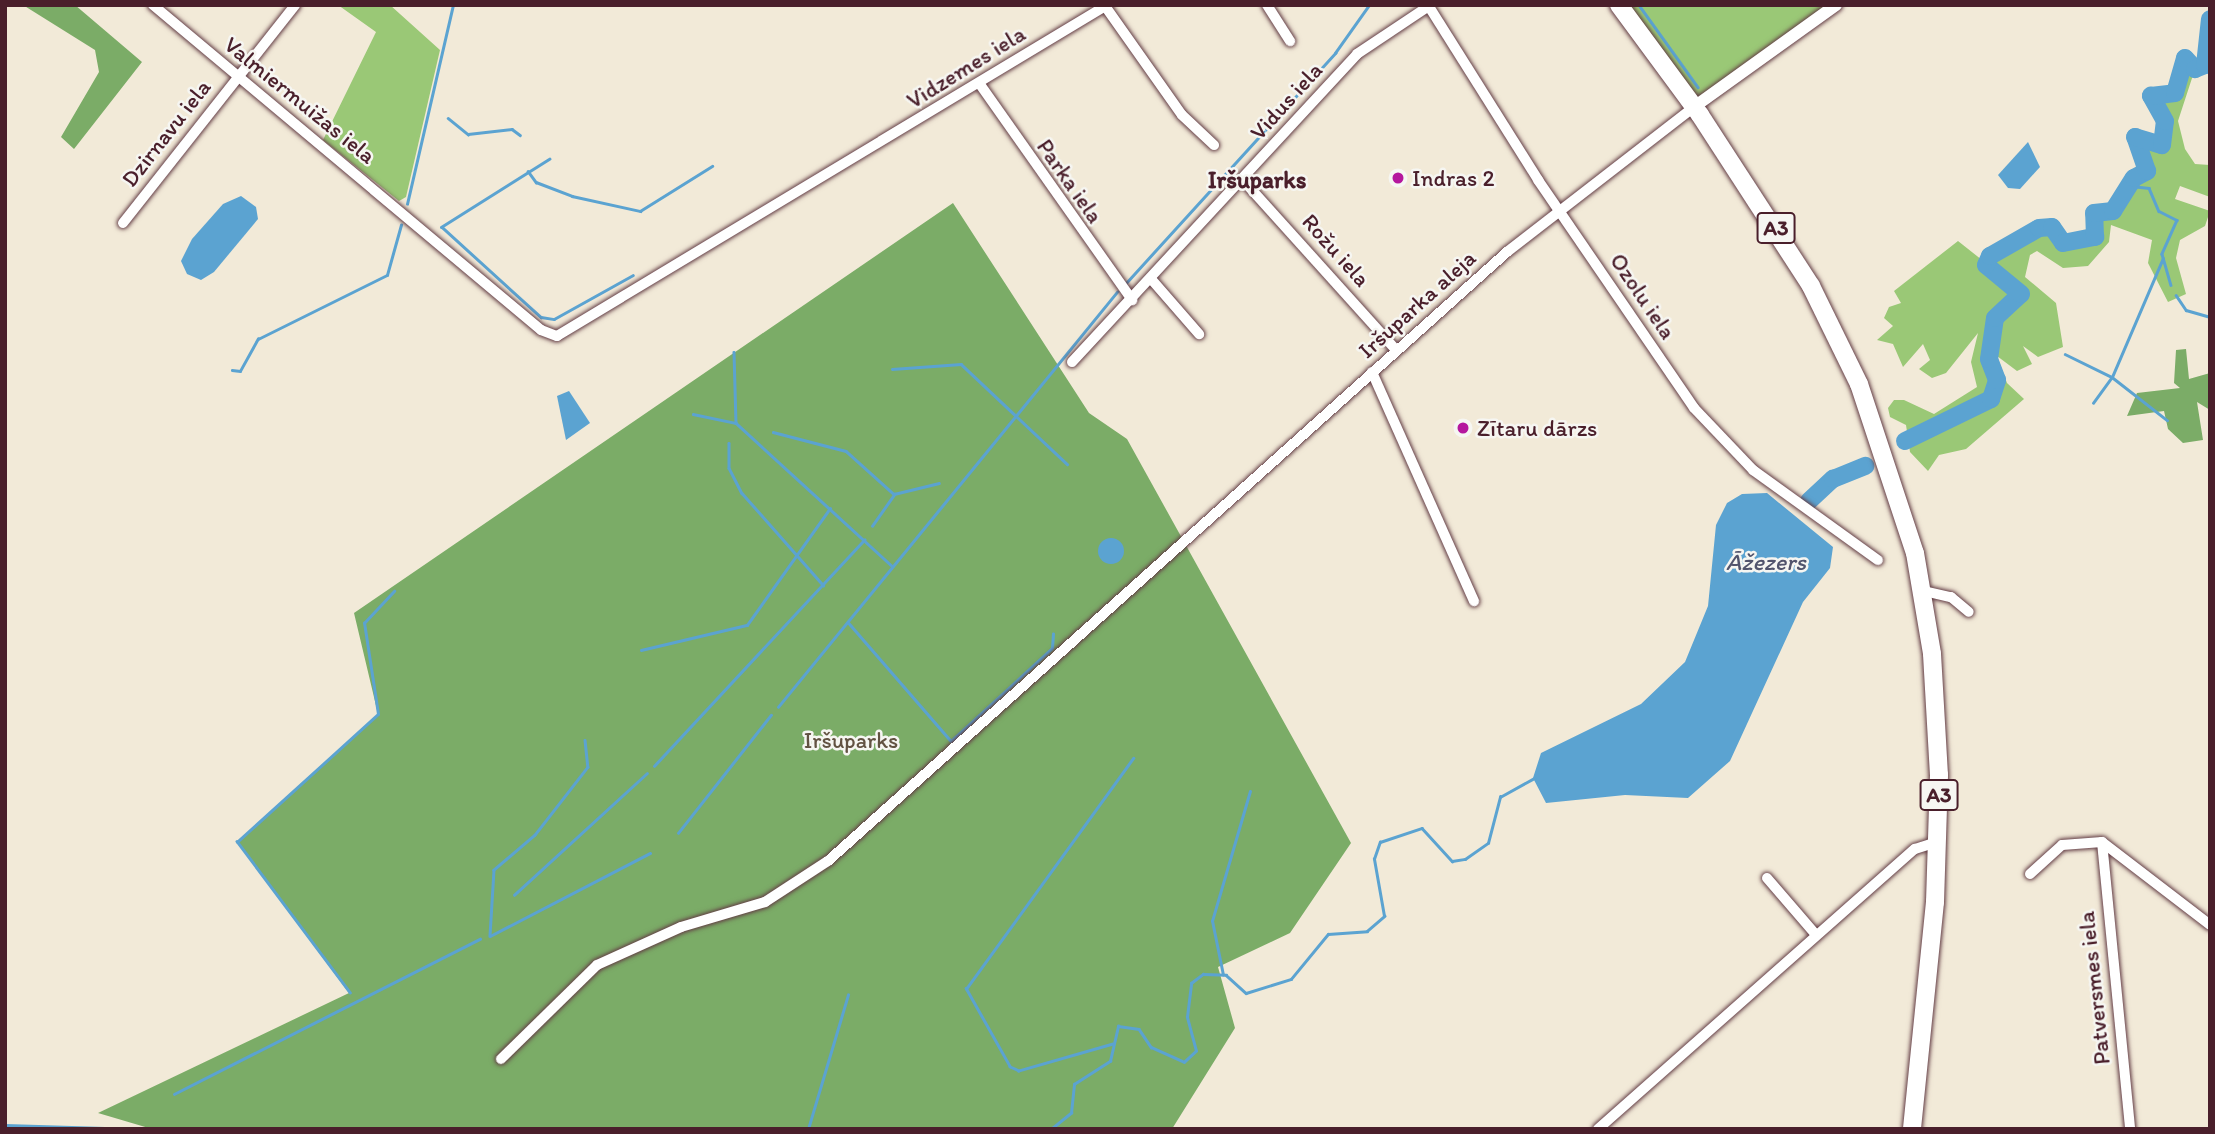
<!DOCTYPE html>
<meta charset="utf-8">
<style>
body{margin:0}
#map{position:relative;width:2215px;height:1134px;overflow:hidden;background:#f2ead8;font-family:Itim,sans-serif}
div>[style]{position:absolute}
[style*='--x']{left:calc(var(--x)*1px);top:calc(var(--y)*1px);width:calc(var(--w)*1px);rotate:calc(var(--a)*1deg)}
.green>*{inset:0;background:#9ac876}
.forest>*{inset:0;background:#7bac67}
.water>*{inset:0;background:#5ba3d1}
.round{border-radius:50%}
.stream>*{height:2.5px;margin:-1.25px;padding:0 1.25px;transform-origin:1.25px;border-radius:1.25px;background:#5ba3d1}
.river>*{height:18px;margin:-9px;padding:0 9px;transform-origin:9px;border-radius:9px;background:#5ba3d1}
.roads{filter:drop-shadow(0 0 2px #633d45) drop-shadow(0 0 2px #633d45)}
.minor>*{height:10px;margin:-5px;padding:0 5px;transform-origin:5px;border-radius:5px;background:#fff}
.tertiary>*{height:12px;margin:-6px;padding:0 6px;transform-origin:6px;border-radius:6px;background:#fff}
.trunk>*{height:18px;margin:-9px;padding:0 9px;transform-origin:9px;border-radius:9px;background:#fff}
.dots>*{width:19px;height:19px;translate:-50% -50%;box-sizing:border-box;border:4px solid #f6f6f2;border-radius:50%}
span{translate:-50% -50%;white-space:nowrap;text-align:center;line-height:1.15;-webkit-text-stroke:5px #f6f6f2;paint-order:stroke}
.shield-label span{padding:2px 5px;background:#f6f6f2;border:2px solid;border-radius:5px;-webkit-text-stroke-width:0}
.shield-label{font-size:21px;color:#4a1f2b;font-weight:700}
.street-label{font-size:23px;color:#4a1f2b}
.poi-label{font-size:23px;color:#4a1f2b}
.left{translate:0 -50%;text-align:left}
.park-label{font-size:23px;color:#625242}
.neighbourhood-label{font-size:24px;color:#4a1f2b;font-weight:700}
.water-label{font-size:24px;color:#51546d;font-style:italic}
.frame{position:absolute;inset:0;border:7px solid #4a1f2b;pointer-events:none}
</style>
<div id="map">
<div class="green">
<i style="clip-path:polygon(338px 5px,390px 5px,440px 50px,406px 197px,399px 201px,323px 140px,376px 32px)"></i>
<i style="clip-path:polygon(1619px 5px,1836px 5px,1694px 107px)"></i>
<i style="clip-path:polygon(2185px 58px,2195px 69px,2178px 121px,2185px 149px,2195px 164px,2210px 165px,2210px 197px,2180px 186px,2175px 199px,2210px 211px,2205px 226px,2180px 240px,2176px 258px,2186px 294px,2168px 302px,2148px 263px,2152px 240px,2111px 225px,2109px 242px,2088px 266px,2063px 268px,2037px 251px,2030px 255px,2025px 277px,2056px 303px,2063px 347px,2038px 357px,2023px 346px,2032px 364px,2017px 371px,1997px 356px,2007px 383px,2024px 399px,1966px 449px,1939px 455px,1928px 471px,1910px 452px,1906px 425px,1890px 417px,1888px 408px,1894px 400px,1904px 400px,1934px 414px,1977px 387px,1971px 362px,1978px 333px,1946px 373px,1932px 378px,1919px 369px,1930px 360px,1923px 344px,1903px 367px,1893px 344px,1877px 340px,1893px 326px,1884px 318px,1889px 307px,1901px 303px,1894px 291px,1958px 241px,1982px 260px,2039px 228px,2052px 227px,2063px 243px,2095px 237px,2099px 209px,2113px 211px,2134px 178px,2147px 171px,2135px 137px,2162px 144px,2165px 121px,2151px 96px,2175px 92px)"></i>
</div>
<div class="forest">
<i style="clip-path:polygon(23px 5px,75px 5px,142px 62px,74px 149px,61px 137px,99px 72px,95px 50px)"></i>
<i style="clip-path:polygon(953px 203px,1089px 413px,1127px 439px,1351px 843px,1290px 933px,1218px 967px,1235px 1028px,1172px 1129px,152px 1129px,98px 1113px,349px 993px,237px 842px,378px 714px,354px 613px)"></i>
<i style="clip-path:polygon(2186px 349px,2189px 379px,2210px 373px,2210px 410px,2197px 402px,2203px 440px,2183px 443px,2168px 429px,2164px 411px,2127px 416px,2137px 393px,2180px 388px,2174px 383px,2176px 350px)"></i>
</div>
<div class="water">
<i style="clip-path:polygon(2028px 142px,2040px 167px,2020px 189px,2008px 188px,1998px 175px)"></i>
<i style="clip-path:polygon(241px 196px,256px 207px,258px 219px,214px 272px,201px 280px,187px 274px,181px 261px,192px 239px,223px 204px)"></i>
<i style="clip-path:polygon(569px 391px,590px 423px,566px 440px,557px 396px)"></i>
<i style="clip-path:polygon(1767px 493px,1833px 547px,1830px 568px,1803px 602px,1730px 761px,1688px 798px,1625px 795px,1546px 803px,1533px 778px,1541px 753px,1641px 704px,1685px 662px,1708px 606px,1716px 525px,1727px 503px,1742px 494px)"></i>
<i class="round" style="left:1098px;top:538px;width:26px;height:26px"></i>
</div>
<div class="stream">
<i style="--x:1639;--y:5;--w:101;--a:54.3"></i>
<i style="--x:448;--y:118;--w:26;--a:39"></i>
<i style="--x:468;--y:134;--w:44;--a:-6.5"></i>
<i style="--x:512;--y:129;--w:10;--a:37"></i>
<i style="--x:550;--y:159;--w:128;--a:147.8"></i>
<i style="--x:442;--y:227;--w:134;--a:42.3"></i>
<i style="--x:541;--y:317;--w:13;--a:9"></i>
<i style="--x:554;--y:319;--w:90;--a:-29.1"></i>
<i style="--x:528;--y:171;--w:14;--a:54"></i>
<i style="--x:536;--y:182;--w:39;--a:21"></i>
<i style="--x:572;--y:196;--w:70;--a:12.4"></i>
<i style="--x:640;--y:211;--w:85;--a:-32"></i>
<i style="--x:2131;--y:186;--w:18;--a:6"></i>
<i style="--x:2149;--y:188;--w:25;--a:67"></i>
<i style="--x:2159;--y:211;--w:20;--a:27"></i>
<i style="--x:2177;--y:220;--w:37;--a:114"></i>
<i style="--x:2162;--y:254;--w:32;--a:74"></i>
<i style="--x:407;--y:204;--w:204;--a:-77"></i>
<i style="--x:1126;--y:283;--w:311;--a:-47.7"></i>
<i style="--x:1335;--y:53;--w:59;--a:-54.7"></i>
<i style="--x:2176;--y:295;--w:18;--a:56"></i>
<i style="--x:2186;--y:310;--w:25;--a:16"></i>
<i style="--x:734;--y:352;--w:71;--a:88.4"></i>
<i style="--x:736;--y:423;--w:212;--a:42.5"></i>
<i style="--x:2065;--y:354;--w:52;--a:26.1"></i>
<i style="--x:2112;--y:377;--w:70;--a:38"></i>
<i style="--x:892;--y:369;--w:69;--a:-4.1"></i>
<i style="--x:961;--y:364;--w:146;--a:43.3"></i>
<i style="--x:232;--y:370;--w:8;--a:7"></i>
<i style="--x:240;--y:371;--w:37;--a:-61"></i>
<i style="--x:258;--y:339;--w:144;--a:-26.4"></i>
<i style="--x:387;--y:275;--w:52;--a:-74.4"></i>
<i style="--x:2093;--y:403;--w:32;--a:-54"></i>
<i style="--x:2112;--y:377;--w:129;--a:-66.8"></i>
<i style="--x:693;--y:414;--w:44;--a:11.8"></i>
<i style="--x:773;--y:432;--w:75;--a:14.6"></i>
<i style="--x:846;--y:451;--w:64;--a:41.9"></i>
<i style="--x:729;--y:443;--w:25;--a:90"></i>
<i style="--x:729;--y:468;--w:28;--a:63"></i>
<i style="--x:742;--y:493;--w:123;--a:48.6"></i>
<i style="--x:872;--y:526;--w:39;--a:-55"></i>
<i style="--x:894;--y:494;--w:46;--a:-13.7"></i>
<i style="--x:848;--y:622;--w:157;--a:49.1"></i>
<i style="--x:951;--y:741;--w:137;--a:-42.6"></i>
<i style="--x:1052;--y:648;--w:14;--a:-86"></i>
<i style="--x:641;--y:650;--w:109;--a:-13.3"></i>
<i style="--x:747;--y:625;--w:143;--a:-54.6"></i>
<i style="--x:778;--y:707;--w:536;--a:-50.76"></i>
<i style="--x:585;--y:740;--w:27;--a:84"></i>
<i style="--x:588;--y:767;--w:86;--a:127.9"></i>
<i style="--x:535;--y:835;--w:54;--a:139.5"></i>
<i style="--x:494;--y:870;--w:66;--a:93.5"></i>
<i style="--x:490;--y:936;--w:180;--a:-27.4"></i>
<i style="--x:654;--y:766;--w:309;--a:-47.1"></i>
<i style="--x:678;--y:833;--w:150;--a:-51.8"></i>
<i style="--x:514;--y:895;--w:180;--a:-42.5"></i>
<i style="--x:1223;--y:975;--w:55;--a:-101.5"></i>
<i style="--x:1212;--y:921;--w:135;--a:-73.7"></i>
<i style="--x:350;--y:993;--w:189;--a:-126.8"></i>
<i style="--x:237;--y:842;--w:190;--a:-42.2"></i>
<i style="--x:378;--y:714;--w:92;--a:-98.7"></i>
<i style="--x:364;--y:623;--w:44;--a:-46.8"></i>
<i style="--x:1113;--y:1044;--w:98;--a:164"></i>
<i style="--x:1019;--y:1071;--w:10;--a:-156"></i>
<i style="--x:1010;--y:1067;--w:90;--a:-119.4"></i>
<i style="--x:966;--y:989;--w:285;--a:-54.1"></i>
<i style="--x:174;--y:1094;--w:343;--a:-26.9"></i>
<i style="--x:5;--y:1125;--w:133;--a:1.7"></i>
<i style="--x:808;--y:1129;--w:140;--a:-73.4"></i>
<i style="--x:1051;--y:1129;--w:26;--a:-39"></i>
<i style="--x:1071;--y:1113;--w:29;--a:-84"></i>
<i style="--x:1074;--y:1084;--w:43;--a:-32.6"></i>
<i style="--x:1110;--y:1061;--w:36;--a:-77"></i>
<i style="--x:1118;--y:1026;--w:21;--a:8"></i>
<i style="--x:1139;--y:1029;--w:22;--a:56"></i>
<i style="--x:1151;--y:1047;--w:36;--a:24"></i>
<i style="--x:1184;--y:1062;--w:16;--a:-43"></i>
<i style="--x:1196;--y:1051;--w:35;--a:-105"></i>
<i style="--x:1187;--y:1017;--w:34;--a:-83"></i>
<i style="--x:1191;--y:983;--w:15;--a:-37"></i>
<i style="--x:1203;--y:974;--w:23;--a:2"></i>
<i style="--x:1226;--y:975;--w:27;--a:42"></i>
<i style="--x:1246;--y:993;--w:47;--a:-17.3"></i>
<i style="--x:1291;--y:979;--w:58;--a:-50.6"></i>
<i style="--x:1328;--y:934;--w:39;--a:-4"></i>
<i style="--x:1367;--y:931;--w:23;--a:-41"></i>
<i style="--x:1384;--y:916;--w:58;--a:-100"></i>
<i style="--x:1374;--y:859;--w:18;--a:-71"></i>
<i style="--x:1380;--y:842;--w:44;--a:-18.4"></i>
<i style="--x:1422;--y:828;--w:45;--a:47.7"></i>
<i style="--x:1452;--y:861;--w:13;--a:-9"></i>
<i style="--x:1465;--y:859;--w:28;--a:-35"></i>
<i style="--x:1488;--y:843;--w:48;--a:-75.4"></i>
<i style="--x:1500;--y:797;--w:39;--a:-29"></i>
</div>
<div class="river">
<i style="--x:1905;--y:441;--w:96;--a:-26"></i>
<i style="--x:1991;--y:399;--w:20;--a:-72"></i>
<i style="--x:1997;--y:380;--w:22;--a:-111"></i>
<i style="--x:1989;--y:359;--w:41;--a:-81.7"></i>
<i style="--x:1995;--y:318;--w:35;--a:-43"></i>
<i style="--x:2021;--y:294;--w:45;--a:-140.4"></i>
<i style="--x:1986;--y:265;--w:10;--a:-66"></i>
<i style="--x:1990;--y:256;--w:56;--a:-29.7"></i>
<i style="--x:2039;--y:228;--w:13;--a:-4"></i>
<i style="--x:2052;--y:227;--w:19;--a:55"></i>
<i style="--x:2063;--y:243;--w:33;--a:-11"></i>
<i style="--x:2095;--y:237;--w:24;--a:-92"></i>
<i style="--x:2094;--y:213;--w:19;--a:-6"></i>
<i style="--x:2113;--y:211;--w:39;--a:-58"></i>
<i style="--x:2134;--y:178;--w:15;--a:-28"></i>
<i style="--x:2147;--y:171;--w:36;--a:-109"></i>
<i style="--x:2135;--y:137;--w:28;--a:17"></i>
<i style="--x:2162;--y:145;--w:24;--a:-83"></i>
<i style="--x:2165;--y:121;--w:29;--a:-119"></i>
<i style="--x:2151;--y:96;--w:24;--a:-7"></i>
<i style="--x:2175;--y:93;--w:36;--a:-74"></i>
<i style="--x:2185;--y:58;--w:15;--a:48"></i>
<i style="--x:2195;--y:69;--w:11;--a:-22"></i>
<i style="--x:2205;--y:65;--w:46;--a:-83.8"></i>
<i style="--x:1809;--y:501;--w:33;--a:-43"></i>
<i style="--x:1833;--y:479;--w:35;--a:-22"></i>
</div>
<div class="roads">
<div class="minor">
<i style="--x:153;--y:5;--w:506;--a:39.95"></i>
<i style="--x:541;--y:330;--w:17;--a:21"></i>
<i style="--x:557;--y:336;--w:642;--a:-31.04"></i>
<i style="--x:1267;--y:5;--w:43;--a:57.4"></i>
<i style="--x:1428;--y:5;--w:207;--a:57.8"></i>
<i style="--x:1538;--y:180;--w:276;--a:55.6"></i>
<i style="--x:1694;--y:408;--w:86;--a:46.4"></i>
<i style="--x:1753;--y:470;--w:154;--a:35.8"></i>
<i style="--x:1105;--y:6;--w:133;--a:54.8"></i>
<i style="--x:1182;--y:115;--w:44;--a:43.2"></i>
<i style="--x:979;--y:83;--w:266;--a:54.8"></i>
<i style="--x:1243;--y:180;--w:229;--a:48"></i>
<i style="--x:123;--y:223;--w:278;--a:-51.7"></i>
<i style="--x:1152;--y:280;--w:72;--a:49"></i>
<i style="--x:1072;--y:362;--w:420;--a:-47.2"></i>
<i style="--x:1357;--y:54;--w:87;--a:-33.7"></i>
<i style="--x:1372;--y:372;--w:251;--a:66"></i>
<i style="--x:1924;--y:591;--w:28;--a:13"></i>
<i style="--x:1951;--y:597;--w:23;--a:40"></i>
<i style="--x:2102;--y:842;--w:288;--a:84.4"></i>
<i style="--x:2030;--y:874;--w:43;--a:-42.2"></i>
<i style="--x:2062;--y:845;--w:40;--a:-4.3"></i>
<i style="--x:2102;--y:842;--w:136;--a:37.5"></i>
<i style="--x:1767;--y:878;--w:75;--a:49.3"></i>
<i style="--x:501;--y:1059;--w:134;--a:-44.4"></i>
<i style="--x:597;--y:965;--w:92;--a:-24.3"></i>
<i style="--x:681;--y:927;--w:88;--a:-16.6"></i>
<i style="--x:765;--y:902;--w:75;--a:-33.1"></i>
<i style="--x:828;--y:861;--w:912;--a:-41.89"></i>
<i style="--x:1507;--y:252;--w:237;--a:-37.8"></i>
<i style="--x:1598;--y:1129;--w:423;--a:-41.5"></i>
<i style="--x:1915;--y:849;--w:23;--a:-18"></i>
</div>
<div class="tertiary">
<i style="--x:1694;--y:107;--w:175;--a:-35.7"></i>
</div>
<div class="trunk">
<i style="--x:1619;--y:5;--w:137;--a:53.6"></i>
<i style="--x:1700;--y:115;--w:204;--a:57"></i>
<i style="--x:1811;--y:286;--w:109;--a:63.9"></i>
<i style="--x:1859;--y:384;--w:178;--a:71.7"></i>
<i style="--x:1915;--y:553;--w:102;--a:80.4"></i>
<i style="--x:1932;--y:654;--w:121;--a:86.7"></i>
<i style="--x:1939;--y:775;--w:127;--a:91.8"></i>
<i style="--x:1935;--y:902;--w:228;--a:95.8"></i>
</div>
</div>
<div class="dots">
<i style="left:1398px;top:178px;background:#b5179e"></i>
<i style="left:1463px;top:428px;background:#b5179e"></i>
</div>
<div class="shield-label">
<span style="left:1776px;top:228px">A3</span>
<span style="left:1939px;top:795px">A3</span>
</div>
<div class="street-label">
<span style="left:966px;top:67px;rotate:-32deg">Vidzemes iela</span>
<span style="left:300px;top:100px;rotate:39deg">Valmiermuižas iela</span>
<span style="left:1286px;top:101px;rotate:-48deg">Vidus iela</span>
<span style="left:166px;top:133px;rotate:-52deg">Dzirnavu iela</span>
<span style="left:1070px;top:181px;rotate:55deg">Parka iela</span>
<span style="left:1336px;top:250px;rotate:48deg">Rožu iela</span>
<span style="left:1643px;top:296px;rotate:56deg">Ozolu iela</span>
<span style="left:1417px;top:304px;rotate:-42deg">Iršuparka aleja</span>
<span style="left:2094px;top:988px;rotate:-96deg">Patversmes iela</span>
</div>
<div class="poi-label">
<span class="left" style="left:1412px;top:178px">Indras 2</span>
<span class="left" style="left:1477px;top:428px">Zītaru dārzs</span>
</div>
<div class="park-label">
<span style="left:851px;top:740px">Iršuparks</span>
</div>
<div class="neighbourhood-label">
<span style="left:1257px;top:180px">Iršuparks</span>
</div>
<div class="water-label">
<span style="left:1766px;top:562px">Āžezers</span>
</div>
<div class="frame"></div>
</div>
